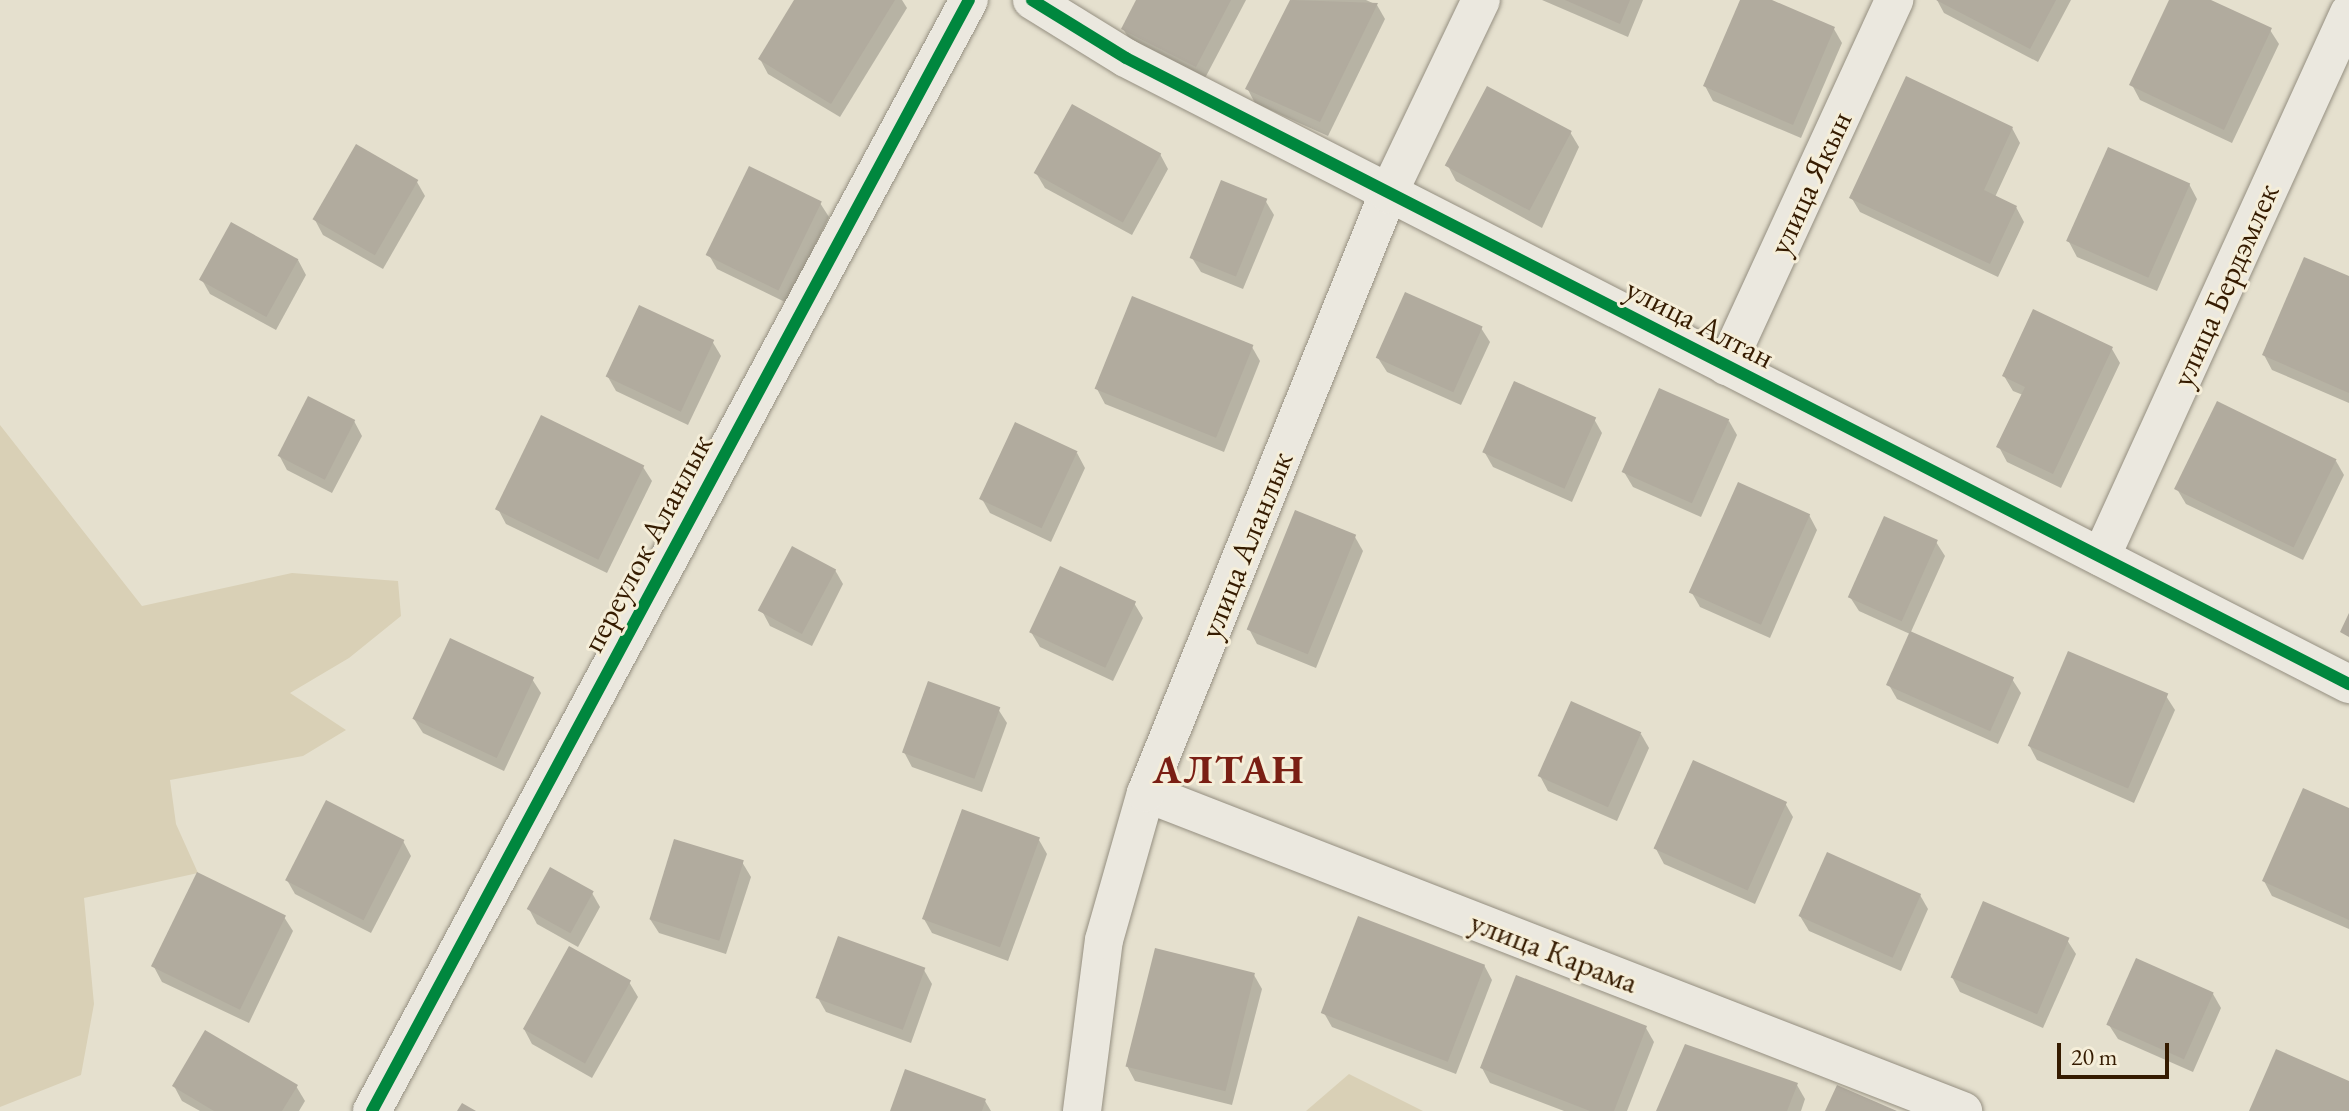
<!DOCTYPE html>
<meta charset="utf-8">
<style>
body{margin:0}
#map{position:relative;width:2349px;height:1111px;overflow:hidden;background:#e5e0ce;font-family:"EB Garamond",serif}
div>[style]{position:absolute}
[style*='--x']{left:calc(var(--x)*1px);top:calc(var(--y)*1px);width:calc(var(--w)*1px);rotate:calc(var(--a)*1deg)}
.green>*{inset:0;background:#d9d0b6}
.shadow>*{inset:0;background:#0003}
.building>*{inset:0;background:#b1ab9e;transform-origin:0 0}
.roads{filter:drop-shadow(0 0 2px #958f81) drop-shadow(0 0 2px #958f81)}
.street>*{height:38px;margin:-19px;padding:0 19px;transform-origin:19px;border-radius:19px;background:#ebe8df}
.cycleway>*{height:12px;margin:-6px;padding:0 6px;transform-origin:6px;border-radius:6px;background:#00873e}
span{translate:-50% -50%;white-space:nowrap;text-align:center;line-height:1.15;-webkit-text-stroke:6px #f5eed9;paint-order:stroke}
.street-label{font-size:32px;color:#351b00}
.district-label{font-size:40px;color:#7a1f14;font-weight:700;letter-spacing:2px}
.scale{position:absolute;left:2057px;top:1043px;width:112px;height:36px;box-sizing:border-box;border:4px solid #351b00;border-top:0;padding-left:10px;font-size:24px;line-height:28px;white-space:nowrap;color:#351b00;-webkit-text-stroke:6px #f5eed9;paint-order:stroke}
</style>
<div id="map">
<div class="green">
<i style="clip-path:polygon(0 425px,142px 606px,292px 573px,398px 581px,401px 616px,349px 658px,290px 693px,346px 730px,303px 756px,170px 780px,176px 824px,198px 873px,84px 898px,94px 1004px,81px 1075px,0 1107px)"></i>
<i style="clip-path:polygon(1349px 1074px,1423px 1111px,1306px 1111px)"></i>
</div>
<div class="shadow">
<i style="clip-path:polygon(796px 0,902px 0,907px 8px,840px 117px,768px 74px,760px 59px)"></i>
<i style="clip-path:polygon(1138px 0,1246px 0,1204px 80px,1132px 43px,1123px 29px)"></i>
<i style="clip-path:polygon(1292px 0,1366px 0,1377px 5px,1385px 19px,1328px 136px,1255px 103px,1247px 88px)"></i>
<i style="clip-path:polygon(1542px 0,1643px 0,1628px 37px)"></i>
<i style="clip-path:polygon(1742px 0,1767px 0,1834px 29px,1842px 43px,1801px 138px,1713px 101px,1705px 86px)"></i>
<i style="clip-path:polygon(1937px 0,2071px 0,2038px 62px,1944px 13px)"></i>
<i style="clip-path:polygon(2172px 0,2206px 0,2270px 30px,2279px 44px,2232px 143px,2140px 100px,2132px 85px)"></i>
<i style="clip-path:polygon(2012px 128px,2020px 143px,1995px 197px,2016px 207px,2024px 222px,1998px 277px,1860px 212px,1851px 197px)"></i>
<i style="clip-path:polygon(1570px 132px,1579px 147px,1542px 228px,1456px 181px,1448px 166px)"></i>
<i style="clip-path:polygon(1160px 154px,1168px 169px,1132px 235px,1045px 188px,1036px 173px)"></i>
<i style="clip-path:polygon(417px 182px,425px 196px,383px 269px,323px 235px,315px 220px)"></i>
<i style="clip-path:polygon(2189px 184px,2197px 199px,2157px 291px,2077px 257px,2069px 242px)"></i>
<i style="clip-path:polygon(1265px 200px,1274px 215px,1243px 289px,1201px 272px,1192px 258px)"></i>
<i style="clip-path:polygon(820px 203px,829px 217px,787px 303px,717px 269px,709px 255px)"></i>
<i style="clip-path:polygon(298px 260px,306px 275px,276px 330px,210px 294px,202px 280px)"></i>
<i style="clip-path:polygon(2349px 278px,2349px 403px,2272px 370px,2264px 355px)"></i>
<i style="clip-path:polygon(1481px 328px,1490px 342px,1461px 405px,1387px 372px,1378px 358px)"></i>
<i style="clip-path:polygon(712px 341px,721px 356px,688px 425px,616px 391px,608px 377px)"></i>
<i style="clip-path:polygon(1252px 347px,1260px 361px,1224px 452px,1105px 404px,1097px 389px)"></i>
<i style="clip-path:polygon(2112px 349px,2120px 363px,2061px 488px,2007px 462px,1999px 447px,2023px 395px,2013px 391px,2004px 376px)"></i>
<i style="clip-path:polygon(1594px 419px,1602px 433px,1572px 502px,1493px 467px,1485px 453px)"></i>
<i style="clip-path:polygon(354px 421px,362px 436px,332px 493px,287px 470px,279px 455px)"></i>
<i style="clip-path:polygon(1729px 421px,1737px 435px,1701px 517px,1633px 487px,1624px 472px)"></i>
<i style="clip-path:polygon(1077px 453px,1085px 468px,1051px 542px,990px 513px,982px 499px)"></i>
<i style="clip-path:polygon(2336px 461px,2344px 475px,2303px 560px,2186px 504px,2177px 489px)"></i>
<i style="clip-path:polygon(643px 467px,652px 481px,607px 573px,506px 524px,498px 509px)"></i>
<i style="clip-path:polygon(1809px 515px,1817px 530px,1770px 638px,1700px 607px,1692px 593px)"></i>
<i style="clip-path:polygon(1355px 537px,1363px 551px,1316px 668px,1257px 644px,1249px 629px)"></i>
<i style="clip-path:polygon(1936px 542px,1945px 556px,1910px 634px,1859px 611px,1850px 597px)"></i>
<i style="clip-path:polygon(835px 570px,843px 584px,812px 646px,770px 626px,762px 611px)"></i>
<i style="clip-path:polygon(1134px 603px,1143px 618px,1113px 681px,1040px 647px,1031px 632px)"></i>
<i style="clip-path:polygon(532px 679px,541px 693px,504px 771px,423px 733px,414px 719px)"></i>
<i style="clip-path:polygon(2012px 679px,2021px 693px,1998px 744px,1897px 699px,1889px 685px)"></i>
<i style="clip-path:polygon(2166px 696px,2175px 710px,2134px 803px,2037px 760px,2029px 745px)"></i>
<i style="clip-path:polygon(998px 709px,1007px 723px,982px 792px,912px 767px,904px 752px)"></i>
<i style="clip-path:polygon(1641px 734px,1649px 748px,1617px 821px,1548px 791px,1540px 776px)"></i>
<i style="clip-path:polygon(1785px 803px,1793px 817px,1755px 904px,1664px 864px,1656px 849px)"></i>
<i style="clip-path:polygon(2349px 811px,2349px 929px,2272px 896px,2264px 881px)"></i>
<i style="clip-path:polygon(1039px 840px,1047px 854px,1008px 961px,932px 933px,924px 919px)"></i>
<i style="clip-path:polygon(403px 841px,411px 856px,371px 933px,295px 894px,287px 880px)"></i>
<i style="clip-path:polygon(742px 862px,751px 877px,726px 954px,659px 933px,650px 919px)"></i>
<i style="clip-path:polygon(592px 893px,600px 907px,578px 947px,537px 924px,529px 909px)"></i>
<i style="clip-path:polygon(1920px 895px,1928px 909px,1901px 971px,1809px 931px,1800px 916px)"></i>
<i style="clip-path:polygon(284px 917px,293px 931px,249px 1023px,162px 982px,154px 967px)"></i>
<i style="clip-path:polygon(2067px 940px,2076px 954px,2043px 1028px,1960px 992px,1952px 977px)"></i>
<i style="clip-path:polygon(1484px 965px,1492px 980px,1456px 1074px,1332px 1027px,1324px 1013px)"></i>
<i style="clip-path:polygon(924px 970px,932px 984px,911px 1043px,826px 1012px,818px 998px)"></i>
<i style="clip-path:polygon(1254px 975px,1262px 989px,1232px 1105px,1135px 1081px,1127px 1066px)"></i>
<i style="clip-path:polygon(629px 982px,638px 997px,592px 1078px,532px 1044px,524px 1029px)"></i>
<i style="clip-path:polygon(2213px 994px,2221px 1008px,2193px 1072px,2118px 1039px,2109px 1025px)"></i>
<i style="clip-path:polygon(1646px 1028px,1654px 1042px,1627px 1111px,1564px 1111px,1490px 1083px,1482px 1068px)"></i>
<i style="clip-path:polygon(1797px 1085px,1805px 1099px,1801px 1111px,1658px 1111px)"></i>
<i style="clip-path:polygon(174px 1086px,296px 1086px,305px 1101px,299px 1111px,200px 1111px,182px 1101px)"></i>
<i style="clip-path:polygon(985px 1101px,991px 1111px,892px 1111px)"></i>
</div>
<div class="building">
<i style="clip-path:polygon(794px 0,895px 0,831px 104px,758px 59px)"></i>
<i style="clip-path:polygon(1136px 0,1231px 0,1196px 67px,1121px 29px)"></i>
<i style="clip-path:polygon(1290px 0,1378px 3px,1320px 122px,1245px 89px)"></i>
<i style="clip-path:polygon(1565px 0,1630px 0,1620px 24px)"></i>
<i style="clip-path:polygon(1740px 0,1772px 0,1835px 27px,1793px 125px,1703px 86px)"></i>
<i style="clip-path:polygon(1936px 0,2056px 0,2030px 49px)"></i>
<i style="clip-path:polygon(2169px 0,2211px 0,2272px 28px,2224px 130px,2129px 85px)"></i>
<i style="clip-path:polygon(1906px 76px,2013px 127px,1984px 190px,2017px 206px,1990px 264px,1849px 198px)"></i>
<i style="left:1487px;top:86px;width:96px;height:90px;rotate:28deg"></i>
<i style="left:1072px;top:104px;width:102px;height:79px;rotate:29deg"></i>
<i style="left:356px;top:144px;width:72px;height:87px;rotate:30deg"></i>
<i style="left:2108px;top:147px;width:90px;height:103px;rotate:24deg"></i>
<i style="left:749px;top:166px;width:81px;height:99px;rotate:26deg"></i>
<i style="left:1221px;top:180px;width:50px;height:84px;rotate:22deg"></i>
<i style="left:231px;top:222px;width:77px;height:66px;rotate:29deg"></i>
<i style="clip-path:polygon(2304px 257px,2349px 276px,2349px 393px,2262px 355px)"></i>
<i style="left:1405px;top:292px;width:85px;height:72px;rotate:24deg"></i>
<i style="left:1132px;top:296px;width:131px;height:100px;rotate:22deg"></i>
<i style="left:639px;top:305px;width:83px;height:79px;rotate:25deg"></i>
<i style="clip-path:polygon(2033px 309px,2113px 347px,2053px 474px,1996px 447px,2025px 387px,2002px 376px)"></i>
<i style="left:1514px;top:381px;width:90px;height:78px;rotate:24deg"></i>
<i style="left:1659px;top:388px;width:77px;height:92px;rotate:24deg"></i>
<i style="left:308px;top:396px;width:53px;height:67px;rotate:27deg"></i>
<i style="left:2217px;top:401px;width:133px;height:98px;rotate:26deg"></i>
<i style="left:541px;top:415px;width:115px;height:105px;rotate:26deg"></i>
<i style="left:1015px;top:422px;width:69px;height:85px;rotate:25deg"></i>
<i style="left:1738px;top:482px;width:79px;height:121px;rotate:24deg"></i>
<i style="left:1295px;top:510px;width:66px;height:129px;rotate:22deg"></i>
<i style="left:1884px;top:516px;width:59px;height:89px;rotate:24deg"></i>
<i style="left:792px;top:546px;width:50px;height:73px;rotate:28deg"></i>
<i style="left:1060px;top:566px;width:84px;height:73px;rotate:25deg"></i>
<i style="clip-path:polygon(2349px 613px,2349px 637px,2340px 632px)"></i>
<i style="left:1910px;top:631px;width:114px;height:59px;rotate:24deg"></i>
<i style="left:450px;top:638px;width:93px;height:89px;rotate:25deg"></i>
<i style="left:2068px;top:651px;width:109px;height:103px;rotate:23deg"></i>
<i style="left:928px;top:681px;width:77px;height:76px;rotate:20deg"></i>
<i style="left:1571px;top:701px;width:77px;height:82px;rotate:24deg"></i>
<i style="left:1693px;top:760px;width:103px;height:97px;rotate:24deg"></i>
<i style="clip-path:polygon(2303px 788px,2349px 808px,2349px 920px,2262px 881px)"></i>
<i style="left:326px;top:800px;width:88px;height:90px;rotate:27deg"></i>
<i style="left:962px;top:809px;width:83px;height:117px;rotate:20deg"></i>
<i style="left:674px;top:839px;width:73px;height:84px;rotate:17deg"></i>
<i style="left:1827px;top:852px;width:103px;height:70px;rotate:24deg"></i>
<i style="left:550px;top:867px;width:50px;height:48px;rotate:29deg"></i>
<i style="left:197px;top:872px;width:99px;height:105px;rotate:26deg"></i>
<i style="left:1983px;top:901px;width:94px;height:83px;rotate:23deg"></i>
<i style="left:1358px;top:916px;width:136px;height:104px;rotate:21deg"></i>
<i style="left:838px;top:936px;width:93px;height:66px;rotate:20deg"></i>
<i style="left:569px;top:946px;width:71px;height:95px;rotate:29deg"></i>
<i style="left:1155px;top:948px;width:103px;height:122px;rotate:14deg"></i>
<i style="left:2136px;top:958px;width:85px;height:73px;rotate:24deg"></i>
<i style="clip-path:polygon(1516px 975px,1647px 1026px,1614px 1111px,1590px 1111px,1480px 1068px)"></i>
<i style="clip-path:polygon(205px 1030px,298px 1085px,282px 1111px,214px 1111px,172px 1086px)"></i>
<i style="clip-path:polygon(1685px 1044px,1798px 1083px,1787px 1111px,1656px 1111px)"></i>
<i style="clip-path:polygon(2276px 1049px,2349px 1081px,2349px 1111px,2249px 1111px)"></i>
<i style="clip-path:polygon(905px 1069px,986px 1099px,982px 1111px,890px 1111px)"></i>
<i style="clip-path:polygon(1837px 1085px,1897px 1111px,1825px 1111px)"></i>
<i style="clip-path:polygon(462px 1103px,476px 1111px,457px 1111px)"></i>
</div>
<div class="roads">
<div class="street">
<i style="--x:1032;--y:0;--w:110;--a:31.7"></i>
<i style="--x:1126;--y:58;--w:1374;--a:27.11"></i>
<i style="--x:1726;--y:366;--w:403;--a:-65.3"></i>
<i style="--x:2101;--y:557;--w:598;--a:-65.49"></i>
<i style="--x:1146;--y:793;--w:877;--a:21.27"></i>
<i style="--x:372;--y:1111;--w:1261;--a:-61.75"></i>
<i style="--x:1082;--y:1111;--w:172;--a:-82.7"></i>
<i style="--x:1104;--y:940;--w:153;--a:-74.1"></i>
<i style="--x:1146;--y:793;--w:646;--a:-68"></i>
<i style="--x:1388;--y:194;--w:215;--a:-64.4"></i>
</div>
</div>
<div class="cycleway">
<i style="--x:1032;--y:0;--w:110;--a:31.7"></i>
<i style="--x:1126;--y:58;--w:1374;--a:27.11"></i>
<i style="--x:372;--y:1111;--w:1261;--a:-61.75"></i>
</div>
<div class="street-label">
<span style="left:1810px;top:183px;rotate:-65deg">улица Якын</span>
<span style="left:2225px;top:285px;rotate:-66deg">улица Бердэмлек</span>
<span style="left:1700px;top:323px;rotate:27deg">улица Алтан</span>
<span style="left:647px;top:543px;rotate:-62deg">переулок Аланлык</span>
<span style="left:1246px;top:545px;rotate:-68deg">улица Аланлык</span>
<span style="left:1554px;top:952px;rotate:21deg">улица Карама</span>
</div>
<div class="district-label">
<span style="left:1229px;top:769px">АЛТАН</span>
</div>
<div class="scale">20 m</div>
</div>
